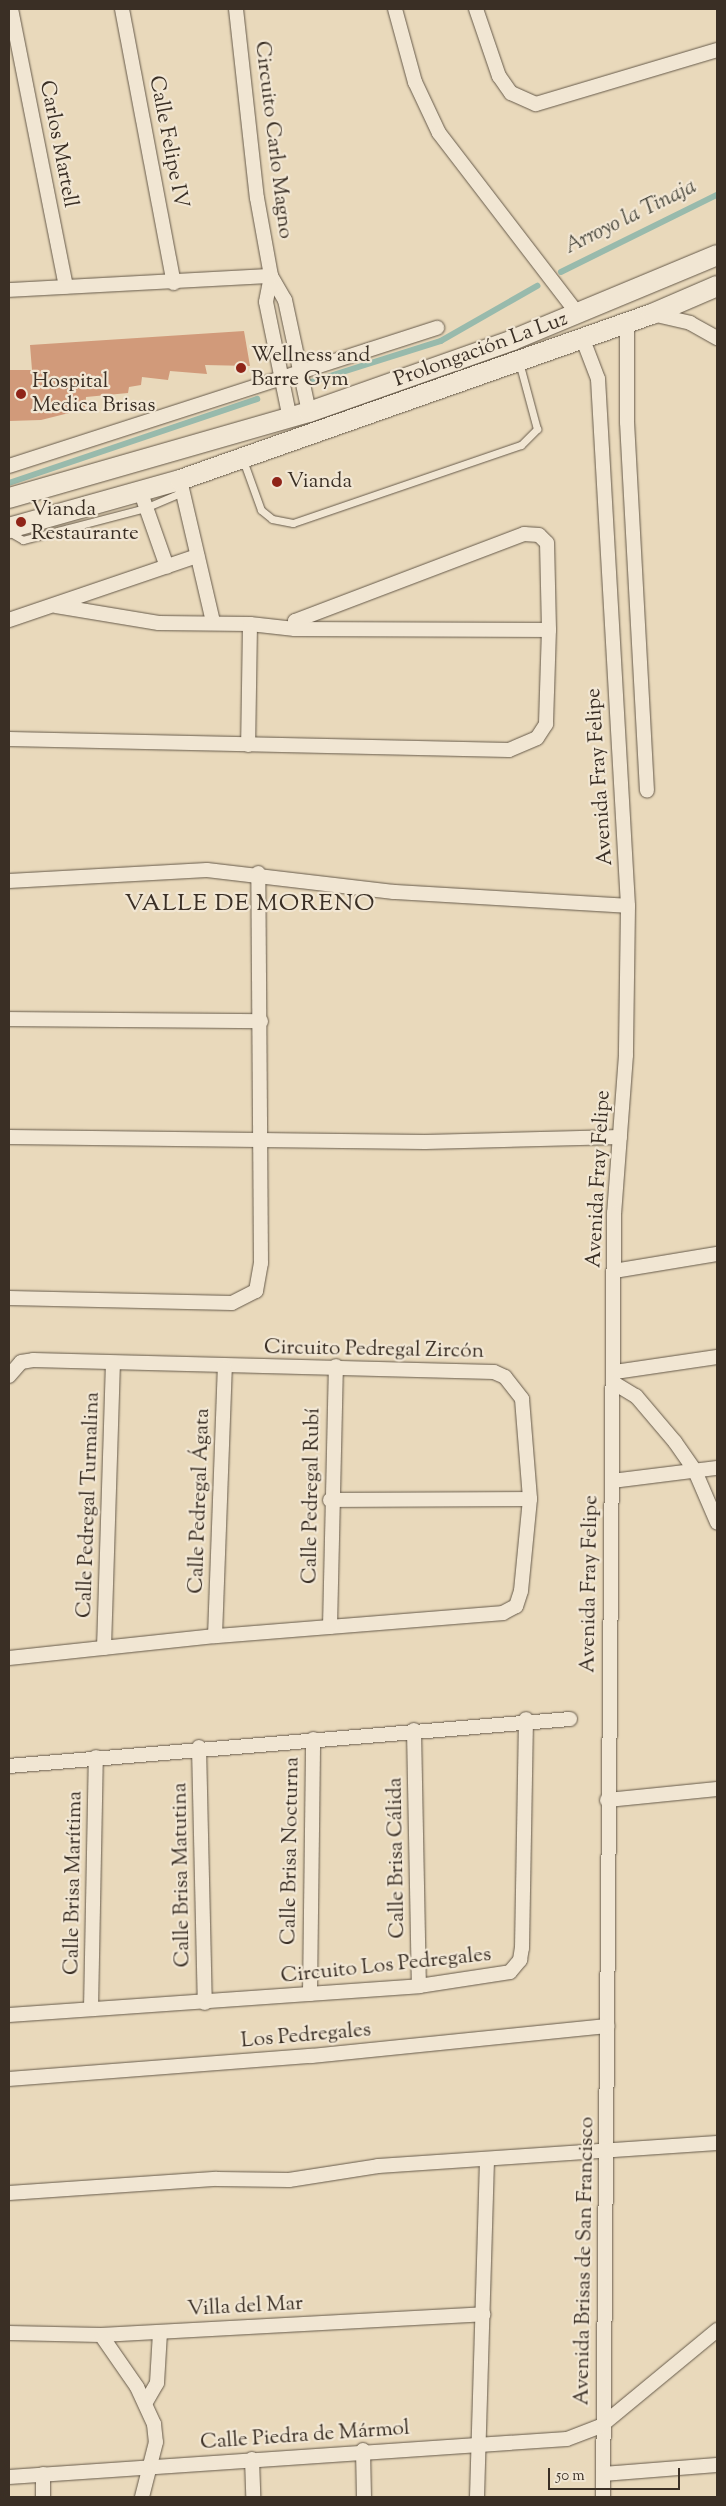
<!DOCTYPE html>
<meta charset="utf-8">
<style>
body{margin:0}
#map{position:relative;width:726px;height:2506px;overflow:hidden;background:#e9d9bb;font-family:"Sorts Mill Goudy",serif}
div>[style]{position:absolute}
[style*='--x']{left:calc(var(--x)*1px);top:calc(var(--y)*1px);width:calc(var(--w)*1px);rotate:calc(var(--a)*1deg)}
.stream>*{height:5.5px;margin:-2.75px;padding:0 2.75px;transform-origin:2.75px;border-radius:2.75px;background:#98baac}
.building>*{inset:0;background:#d19a7a}
.roads{filter:drop-shadow(0 0 1px #665a4a) drop-shadow(0 0 1px #665a4a)}
.lane>*{height:7px;margin:-3.5px;padding:0 3.5px;transform-origin:3.5px;border-radius:3.5px;background:#f1e6d3}
.street>*{height:14px;margin:-7px;padding:0 7px;transform-origin:7px;border-radius:7px;background:#f1e6d3}
.secondary>*{height:20px;margin:-10px;padding:0 10px;transform-origin:10px;border-radius:10px;background:#f1e6d3}
.dots>*{width:14px;height:14px;translate:-50% -50%;box-sizing:border-box;border:2px solid #f1e6d3;border-radius:50%}
span{translate:-50% -50%;white-space:nowrap;text-align:center;line-height:1.15;-webkit-text-stroke:4.5px #f1e6d3;paint-order:stroke}
.street-label{font-size:21px;color:#3a2f25}
.poi-label{font-size:21px;color:#3a2f25}
.left{translate:0 -50%;text-align:left}
.water-label{font-size:22px;color:#4d4b40;font-style:italic}
.quarter-label{font-size:24px;color:#3a2f25;letter-spacing:1px}
.frame{position:absolute;inset:0;border:10px solid #3a2f25;pointer-events:none}
.scale{position:absolute;left:548px;top:2468px;width:132px;height:22px;box-sizing:border-box;border:2px solid #3a2f25;border-top:0;padding-left:6px;font-size:15px;line-height:18px;white-space:nowrap;color:#3a2f25;-webkit-text-stroke:4px #f1e6d3;paint-order:stroke}
</style>
<div id="map">
<div class="stream">
<i style="--x:561;--y:272;--w:174;--a:-26.3"></i>
<i style="--x:311;--y:382;--w:136;--a:-17.5"></i>
<i style="--x:441;--y:341;--w:111;--a:-29.8"></i>
<i style="--x:9;--y:483;--w:262;--a:-18.7"></i>
</div>
<div class="building">
<i style="clip-path:polygon(244px 331px,250px 366px,205px 365px,207px 374px,170px 371px,168px 380px,142px 377px,141px 385px,129px 387px,128px 393px,86px 397px,85px 409px,41px 420px,9px 421px,9px 370px,32px 370px,30px 345px)"></i>
</div>
<div class="roads">
<div class="lane">
<i style="--x:243;--y:460;--w:53;--a:70.2"></i>
<i style="--x:261;--y:510;--w:14;--a:39"></i>
<i style="--x:272;--y:519;--w:21;--a:11"></i>
<i style="--x:293;--y:523;--w:241;--a:-18.9"></i>
<i style="--x:521;--y:445;--w:23;--a:-45"></i>
<i style="--x:537;--y:429;--w:69;--a:-105"></i>
<i style="--x:9;--y:532;--w:16;--a:30"></i>
<i style="--x:23;--y:540;--w:126;--a:-14.7"></i>
<i style="--x:145;--y:508;--w:39;--a:-23"></i>
</div>
<div class="street">
<i style="--x:11;--y:9;--w:283;--a:78.8"></i>
<i style="--x:122;--y:9;--w:279;--a:79.3"></i>
<i style="--x:236;--y:9;--w:190;--a:83.7"></i>
<i style="--x:257;--y:198;--w:79;--a:79.8"></i>
<i style="--x:271;--y:276;--w:28;--a:60"></i>
<i style="--x:285;--y:300;--w:115;--a:77.9"></i>
<i style="--x:395;--y:9;--w:76;--a:74.7"></i>
<i style="--x:415;--y:82;--w:56;--a:64.8"></i>
<i style="--x:439;--y:133;--w:228;--a:52.5"></i>
<i style="--x:476;--y:9;--w:71;--a:71.1"></i>
<i style="--x:499;--y:76;--w:21;--a:55"></i>
<i style="--x:511;--y:93;--w:27;--a:24"></i>
<i style="--x:536;--y:104;--w:189;--a:-16.6"></i>
<i style="--x:271;--y:276;--w:26;--a:101"></i>
<i style="--x:266;--y:302;--w:119;--a:78.4"></i>
<i style="--x:9;--y:290;--w:262;--a:-3.1"></i>
<i style="--x:652;--y:314;--w:39;--a:13"></i>
<i style="--x:690;--y:323;--w:31;--a:29"></i>
<i style="--x:627;--y:323;--w:99;--a:90"></i>
<i style="--x:627;--y:422;--w:369;--a:86.9"></i>
<i style="--x:582;--y:337;--w:45;--a:69.1"></i>
<i style="--x:598;--y:379;--w:528;--a:86.74"></i>
<i style="--x:628;--y:906;--w:149;--a:90.8"></i>
<i style="--x:626;--y:1055;--w:158;--a:94.3"></i>
<i style="--x:614;--y:1213;--w:1284;--a:90.49"></i>
<i style="--x:9;--y:466;--w:450;--a:-17.9"></i>
<i style="--x:180;--y:480;--w:146;--a:76.9"></i>
<i style="--x:141;--y:493;--w:78;--a:70.6"></i>
<i style="--x:56;--y:606;--w:104;--a:9.4"></i>
<i style="--x:159;--y:623;--w:91;--a:0.6"></i>
<i style="--x:250;--y:624;--w:121;--a:90.9"></i>
<i style="--x:9;--y:620;--w:199;--a:-18.8"></i>
<i style="--x:250;--y:624;--w:45;--a:6.3"></i>
<i style="--x:295;--y:629;--w:254;--a:0.2"></i>
<i style="--x:549;--y:630;--w:87;--a:-91.3"></i>
<i style="--x:547;--y:543;--w:11;--a:-135"></i>
<i style="--x:539;--y:535;--w:15;--a:-176"></i>
<i style="--x:524;--y:534;--w:245;--a:159.2"></i>
<i style="--x:295;--y:621;--w:8;--a:90"></i>
<i style="--x:9;--y:739;--w:500;--a:1.26"></i>
<i style="--x:509;--y:750;--w:30;--a:-23"></i>
<i style="--x:537;--y:738;--w:17;--a:-57"></i>
<i style="--x:546;--y:724;--w:94;--a:-88.2"></i>
<i style="--x:9;--y:881;--w:198;--a:-3.2"></i>
<i style="--x:207;--y:870;--w:188;--a:6.7"></i>
<i style="--x:394;--y:892;--w:234;--a:3.4"></i>
<i style="--x:9;--y:1019;--w:252;--a:0.5"></i>
<i style="--x:9;--y:1137;--w:416;--a:0.7"></i>
<i style="--x:425;--y:1142;--w:195;--a:-1.5"></i>
<i style="--x:614;--y:1271;--w:104;--a:-9.4"></i>
<i style="--x:9;--y:1298;--w:223;--a:1.3"></i>
<i style="--x:232;--y:1303;--w:27;--a:-27"></i>
<i style="--x:256;--y:1291;--w:28;--a:-80"></i>
<i style="--x:261;--y:1263;--w:390;--a:-90.4"></i>
<i style="--x:615;--y:1372;--w:103;--a:-8.4"></i>
<i style="--x:9;--y:1376;--w:18;--a:-49"></i>
<i style="--x:21;--y:1362;--w:12;--a:-9"></i>
<i style="--x:33;--y:1360;--w:461;--a:1.5"></i>
<i style="--x:494;--y:1372;--w:12;--a:24"></i>
<i style="--x:505;--y:1377;--w:28;--a:52"></i>
<i style="--x:522;--y:1399;--w:100;--a:85.4"></i>
<i style="--x:530;--y:1499;--w:92;--a:95.6"></i>
<i style="--x:521;--y:1591;--w:16;--a:108"></i>
<i style="--x:516;--y:1606;--w:15;--a:152"></i>
<i style="--x:503;--y:1613;--w:289;--a:175.4"></i>
<i style="--x:215;--y:1636;--w:207;--a:173.9"></i>
<i style="--x:614;--y:1383;--w:26;--a:31"></i>
<i style="--x:636;--y:1396;--w:60;--a:49.7"></i>
<i style="--x:675;--y:1442;--w:35;--a:55"></i>
<i style="--x:695;--y:1471;--w:56;--a:66.7"></i>
<i style="--x:612;--y:1481;--w:106;--a:-7.1"></i>
<i style="--x:330;--y:1500;--w:200;--a:-0.3"></i>
<i style="--x:330;--y:1627;--w:261;--a:-88.7"></i>
<i style="--x:215;--y:1636;--w:269;--a:-87.9"></i>
<i style="--x:104;--y:1648;--w:285;--a:-88.2"></i>
<i style="--x:414;--y:1730;--w:256;--a:88.9"></i>
<i style="--x:199;--y:1747;--w:256;--a:88.7"></i>
<i style="--x:9;--y:1766;--w:563;--a:-4.79"></i>
<i style="--x:607;--y:1800;--w:111;--a:-5.7"></i>
<i style="--x:310;--y:1994;--w:255;--a:-89.3"></i>
<i style="--x:91;--y:2009;--w:252;--a:-88.9"></i>
<i style="--x:9;--y:2015;--w:411;--a:-4"></i>
<i style="--x:419;--y:1986;--w:92;--a:-8.7"></i>
<i style="--x:510;--y:1972;--w:16;--a:-50"></i>
<i style="--x:520;--y:1960;--w:12;--a:-81"></i>
<i style="--x:522;--y:1948;--w:229;--a:-89"></i>
<i style="--x:9;--y:2079;--w:303;--a:-4.4"></i>
<i style="--x:311;--y:2056;--w:298;--a:-5.8"></i>
<i style="--x:9;--y:2193;--w:208;--a:-3.9"></i>
<i style="--x:217;--y:2179;--w:72;--a:0.8"></i>
<i style="--x:289;--y:2180;--w:90;--a:-8.9"></i>
<i style="--x:378;--y:2166;--w:340;--a:-3.9"></i>
<i style="--x:9;--y:2333;--w:92;--a:1.2"></i>
<i style="--x:101;--y:2335;--w:383;--a:-3.1"></i>
<i style="--x:101;--y:2335;--w:63;--a:55.3"></i>
<i style="--x:137;--y:2387;--w:41;--a:65.3"></i>
<i style="--x:154;--y:2424;--w:18;--a:84"></i>
<i style="--x:156;--y:2442;--w:57;--a:104.3"></i>
<i style="--x:146;--y:2402;--w:22;--a:-60"></i>
<i style="--x:157;--y:2383;--w:51;--a:-86.6"></i>
<i style="--x:363;--y:2450;--w:47;--a:88.8"></i>
<i style="--x:252;--y:2459;--w:38;--a:88"></i>
<i style="--x:603;--y:2474;--w:114;--a:-4.5"></i>
<i style="--x:9;--y:2477;--w:559;--a:-3.9"></i>
<i style="--x:567;--y:2439;--w:36;--a:-21"></i>
<i style="--x:601;--y:2426;--w:151;--a:-39.6"></i>
<i style="--x:43;--y:2497;--w:23;--a:-90"></i>
<i style="--x:477;--y:2497;--w:336;--a:-88.3"></i>
</div>
<div class="secondary">
<i style="--x:9;--y:498;--w:312;--a:-16"></i>
<i style="--x:309;--y:412;--w:216;--a:-19.4"></i>
<i style="--x:513;--y:340;--w:221;--a:-22.6"></i>
<i style="--x:9;--y:528;--w:178;--a:-15.7"></i>
<i style="--x:180;--y:480;--w:500;--a:-19.38"></i>
<i style="--x:652;--y:314;--w:71;--a:-23.3"></i>
</div>
</div>
<div class="dots">
<i style="left:241px;top:368px;background:#8f2418"></i>
<i style="left:21px;top:394px;background:#8f2418"></i>
<i style="left:277px;top:482px;background:#8f2418"></i>
<i style="left:21px;top:522px;background:#8f2418"></i>
</div>
<div class="street-label">
<span style="left:273px;top:140px;rotate:83deg">Circuito Carlo Magno</span>
<span style="left:168px;top:142px;rotate:79deg">Calle Felipe IV</span>
<span style="left:58px;top:144px;rotate:79deg">Carlos Martell</span>
<span style="left:481px;top:350px;rotate:-20deg">Prolongación La Luz</span>
<span style="left:600px;top:777px;rotate:-94deg">Avenida Fray Felipe</span>
<span style="left:599px;top:1179px;rotate:-87deg">Avenida Fray Felipe</span>
<span style="left:374px;top:1350px;rotate:1deg">Circuito Pedregal Zircón</span>
<span style="left:312px;top:1496px;rotate:-89deg">Calle Pedregal Rubí</span>
<span style="left:200px;top:1501px;rotate:-88deg">Calle Pedregal Ágata</span>
<span style="left:89px;top:1505px;rotate:-88deg">Calle Pedregal Turmalina</span>
<span style="left:590px;top:1584px;rotate:-89deg">Avenida Fray Felipe</span>
<span style="left:291px;top:1851px;rotate:-89deg">Calle Brisa Nocturna</span>
<span style="left:397px;top:1858px;rotate:-91deg">Calle Brisa Cálida</span>
<span style="left:182px;top:1875px;rotate:-91deg">Calle Brisa Matutina</span>
<span style="left:74px;top:1883px;rotate:-89deg">Calle Brisa Marítima</span>
<span style="left:386px;top:1966px;rotate:-6deg">Circuito Los Pedregales</span>
<span style="left:306px;top:2036px;rotate:-5deg">Los Pedregales</span>
<span style="left:585px;top:2261px;rotate:-89deg">Avenida Brisas de San Francisco</span>
<span style="left:245px;top:2307px;rotate:-3deg">Villa del Mar</span>
<span style="left:305px;top:2436px;rotate:-4deg">Calle Piedra de Mármol</span>
</div>
<div class="poi-label">
<span class="left" style="left:251px;top:368px">Wellness and<br>Barre Gym</span>
<span class="left" style="left:32px;top:394px">Hospital<br>Medica Brisas</span>
<span class="left" style="left:287px;top:482px">Vianda</span>
<span class="left" style="left:31px;top:522px">Vianda<br>Restaurante</span>
</div>
<div class="water-label">
<span style="left:631px;top:218px;rotate:-26deg">Arroyo la Tinaja</span>
</div>
<div class="quarter-label">
<span style="left:250px;top:905px">VALLE DE MORENO</span>
</div>
<div class="frame"></div>
<div class="scale">50 m</div>
</div>
